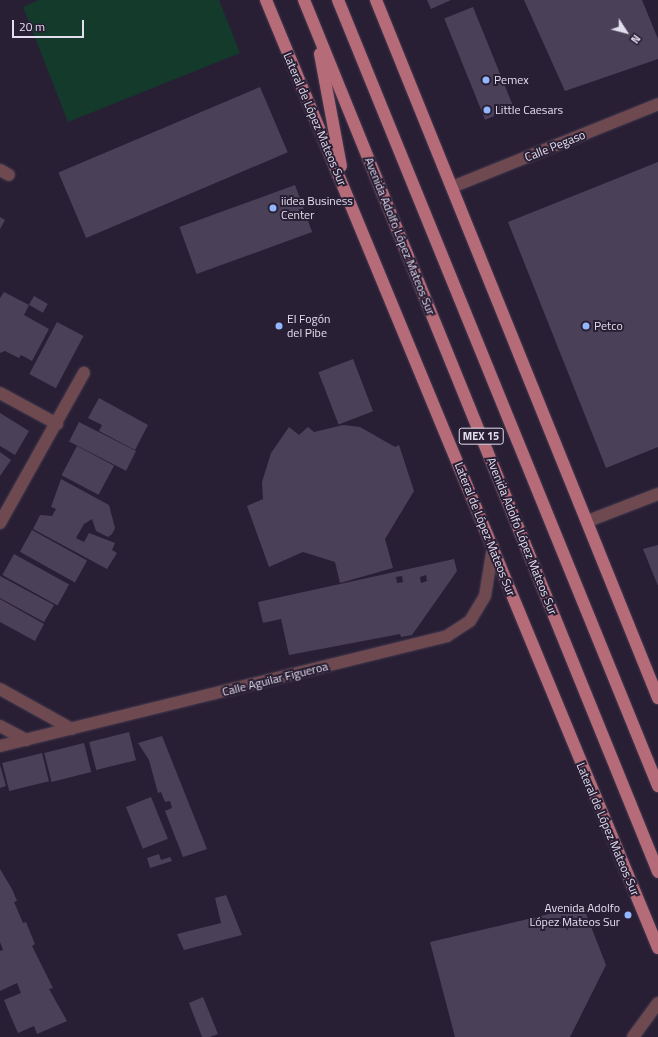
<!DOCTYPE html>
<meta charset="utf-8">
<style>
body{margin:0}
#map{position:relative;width:658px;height:1037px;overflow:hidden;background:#291f35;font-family:"Titillium Web",sans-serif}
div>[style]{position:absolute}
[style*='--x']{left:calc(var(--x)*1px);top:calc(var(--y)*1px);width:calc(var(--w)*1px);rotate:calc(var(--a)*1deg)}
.green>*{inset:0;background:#133a2b}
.building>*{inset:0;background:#4a4058;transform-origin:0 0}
.roads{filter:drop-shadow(0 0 1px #433a4f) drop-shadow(0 0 1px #433a4f)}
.minor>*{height:12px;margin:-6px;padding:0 6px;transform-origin:6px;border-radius:6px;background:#6e494f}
.major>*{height:12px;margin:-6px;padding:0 6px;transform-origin:6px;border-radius:6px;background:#b66b79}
.dots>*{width:11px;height:11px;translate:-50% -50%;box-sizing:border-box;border:2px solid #291f35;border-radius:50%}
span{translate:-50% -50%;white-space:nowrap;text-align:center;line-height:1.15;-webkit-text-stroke:4px #291f35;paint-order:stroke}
.shield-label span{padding:1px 3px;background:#291f35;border:1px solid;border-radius:3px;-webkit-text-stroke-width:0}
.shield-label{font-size:11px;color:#e3deed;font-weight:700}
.poi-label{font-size:12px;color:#e3deed}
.left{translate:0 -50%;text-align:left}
.right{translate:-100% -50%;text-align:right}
.street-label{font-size:12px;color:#e3deed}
.north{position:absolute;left:606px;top:12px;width:40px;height:40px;-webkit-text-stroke:3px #291f35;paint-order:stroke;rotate:126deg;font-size:11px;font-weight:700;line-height:16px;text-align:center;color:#e3deed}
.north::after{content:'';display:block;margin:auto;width:14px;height:18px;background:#e3deed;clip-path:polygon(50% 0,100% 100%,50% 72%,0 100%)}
.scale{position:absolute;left:12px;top:20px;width:72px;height:18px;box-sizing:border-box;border:2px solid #e3deed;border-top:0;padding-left:5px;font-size:12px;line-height:14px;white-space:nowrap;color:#e3deed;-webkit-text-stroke:3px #291f35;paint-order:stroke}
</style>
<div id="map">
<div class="green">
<i style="clip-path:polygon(39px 0,219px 0,240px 53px,68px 122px,23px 7px)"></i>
</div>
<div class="building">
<i style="clip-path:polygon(427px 0,451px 0,431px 9px)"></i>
<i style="clip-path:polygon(524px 0,642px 0,658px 39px,658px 59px,565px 91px)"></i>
<i style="left:473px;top:7px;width:109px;height:31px;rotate:68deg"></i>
<i style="left:260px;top:87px;width:71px;height:219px;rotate:67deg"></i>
<i style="clip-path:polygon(658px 162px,658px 447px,606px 468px,508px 222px)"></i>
<i style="left:295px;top:185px;width:50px;height:123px;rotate:70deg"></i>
<i style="clip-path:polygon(0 217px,5px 220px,0 229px)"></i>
<i style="clip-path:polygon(4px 292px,29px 305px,24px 315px,49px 329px,32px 361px,21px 355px,19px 358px,5px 351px,0 353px,0 298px)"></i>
<i style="left:34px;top:296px;width:16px;height:10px;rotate:30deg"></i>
<i style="left:57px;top:322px;width:30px;height:59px;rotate:28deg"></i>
<i style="left:353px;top:359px;width:56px;height:37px;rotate:69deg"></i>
<i style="clip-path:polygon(99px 398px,148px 425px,135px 450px,99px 431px,102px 425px,88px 418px)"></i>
<i style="clip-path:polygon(0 413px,29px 431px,15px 455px,0 446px)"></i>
<i style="left:79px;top:422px;width:64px;height:22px;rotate:27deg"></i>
<i style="clip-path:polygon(343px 425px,360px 427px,395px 447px,399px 445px,414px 491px,385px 539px,393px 568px,340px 583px,335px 562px,303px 552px,269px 567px,247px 506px,263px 499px,262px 482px,271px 453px,289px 427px,299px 435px,308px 427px,314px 432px)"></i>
<i style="left:77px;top:446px;width:42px;height:33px;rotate:28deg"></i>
<i style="clip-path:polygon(0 452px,11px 460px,0 476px)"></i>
<i style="clip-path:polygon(61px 479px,109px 505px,115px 528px,112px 534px,108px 537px,96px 531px,92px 519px,84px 524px,76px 538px,84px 542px,89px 533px,115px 543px,112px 550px,117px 553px,107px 569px,33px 529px,40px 515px,52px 516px,56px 509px,51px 507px)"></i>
<i style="left:32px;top:530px;width:63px;height:25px;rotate:29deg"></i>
<i style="clip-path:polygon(658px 545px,658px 586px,643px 549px)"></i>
<i style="left:14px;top:554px;width:63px;height:24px;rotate:29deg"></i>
<i style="clip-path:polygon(evenodd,454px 559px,457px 571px,412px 635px,401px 637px,400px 634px,289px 655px,281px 619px,263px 623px,258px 602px,454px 559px,426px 575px,427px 581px,421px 583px,420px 577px,426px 575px,454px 559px,402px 576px,403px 582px,397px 583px,396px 577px,402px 576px)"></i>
<i style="clip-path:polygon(0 576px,54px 605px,44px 622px,0 598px)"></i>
<i style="clip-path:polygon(0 599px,44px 624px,35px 641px,0 622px)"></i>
<i style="left:129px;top:732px;width:29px;height:41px;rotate:76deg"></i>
<i style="clip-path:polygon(162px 736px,207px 849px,183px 857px,165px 811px,172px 808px,170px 801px,165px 802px,161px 792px,158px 793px,149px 760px,138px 743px)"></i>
<i style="left:84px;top:743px;width:30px;height:41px;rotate:76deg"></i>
<i style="left:42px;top:753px;width:29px;height:41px;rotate:76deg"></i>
<i style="clip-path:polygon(0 765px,6px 786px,0 788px)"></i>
<i style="left:151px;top:797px;width:45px;height:27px;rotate:68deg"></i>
<i style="clip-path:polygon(159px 854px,161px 860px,170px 857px,172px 861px,150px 868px,147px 858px)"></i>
<i style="clip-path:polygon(0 869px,12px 889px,17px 901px,14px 902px,23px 923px,26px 922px,35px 944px,32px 946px,53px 988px,49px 989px,67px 1021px,37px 1034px,34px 1026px,18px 1033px,11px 1017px,4px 1000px,21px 993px,17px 983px,0 991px,0 951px,3px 950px,0 942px)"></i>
<i style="clip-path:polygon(226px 895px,242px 935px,184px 950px,177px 934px,221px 923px,215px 898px)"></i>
<i style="clip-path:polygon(583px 906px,606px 965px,570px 1037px,455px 1037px,430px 942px)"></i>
<i style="clip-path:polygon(203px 997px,218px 1034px,210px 1037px,202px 1037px,189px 1003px)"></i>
</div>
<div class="roads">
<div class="minor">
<i style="--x:0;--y:170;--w:10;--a:29"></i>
<i style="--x:452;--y:187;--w:222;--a:-21.9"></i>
<i style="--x:0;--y:393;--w:65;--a:28.5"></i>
<i style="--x:588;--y:521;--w:75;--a:-21.1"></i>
<i style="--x:0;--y:523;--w:172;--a:-60.8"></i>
<i style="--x:0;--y:689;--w:82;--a:29.1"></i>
<i style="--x:0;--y:726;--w:30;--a:28"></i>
<i style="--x:0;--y:746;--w:460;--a:-13.8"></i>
<i style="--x:447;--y:636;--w:27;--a:-33"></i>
<i style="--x:470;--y:621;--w:29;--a:-59"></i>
<i style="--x:485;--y:596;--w:50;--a:-80.7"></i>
<i style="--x:633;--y:1037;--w:42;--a:-53.7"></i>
</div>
<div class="major">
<i style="--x:266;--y:0;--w:1026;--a:67.53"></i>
<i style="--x:304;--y:0;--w:941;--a:67.9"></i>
<i style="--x:338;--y:0;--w:849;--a:67.85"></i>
<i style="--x:376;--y:0;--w:753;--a:68"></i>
<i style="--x:320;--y:54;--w:114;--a:79.4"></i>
</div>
</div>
<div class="dots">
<i style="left:486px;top:80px;background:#92b7fd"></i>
<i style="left:487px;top:110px;background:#92b7fd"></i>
<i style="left:273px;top:208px;background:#92b7fd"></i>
<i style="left:279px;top:326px;background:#92b7fd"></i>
<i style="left:586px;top:326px;background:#92b7fd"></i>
<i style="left:628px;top:915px;background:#92b7fd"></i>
</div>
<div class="shield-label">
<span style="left:481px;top:436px">MEX 15</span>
</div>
<div class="poi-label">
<span class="left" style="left:494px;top:80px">Pemex</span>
<span class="left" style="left:495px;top:110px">Little Caesars</span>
<span class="left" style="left:281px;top:208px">iidea Business<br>Center</span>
<span class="left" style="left:287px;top:326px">El Fogón<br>del Pibe</span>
<span class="left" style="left:594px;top:326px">Petco</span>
<span class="right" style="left:620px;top:915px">Avenida Adolfo<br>López Mateos Sur</span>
</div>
<div class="street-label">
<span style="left:315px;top:119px;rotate:67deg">Lateral de López Mateos Sur</span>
<span style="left:555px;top:146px;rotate:-22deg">Calle Pegaso</span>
<span style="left:400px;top:236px;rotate:68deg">Avenida Adolfo López Mateos Sur</span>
<span style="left:485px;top:529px;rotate:68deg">Lateral de López Mateos Sur</span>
<span style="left:522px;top:536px;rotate:68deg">Avenida Adolfo López Mateos Sur</span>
<span style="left:275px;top:679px;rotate:-14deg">Calle Aguilar Figueroa</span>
<span style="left:608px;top:829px;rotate:67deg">Lateral de López Mateos Sur</span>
</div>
<div class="north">N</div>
<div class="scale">20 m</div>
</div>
